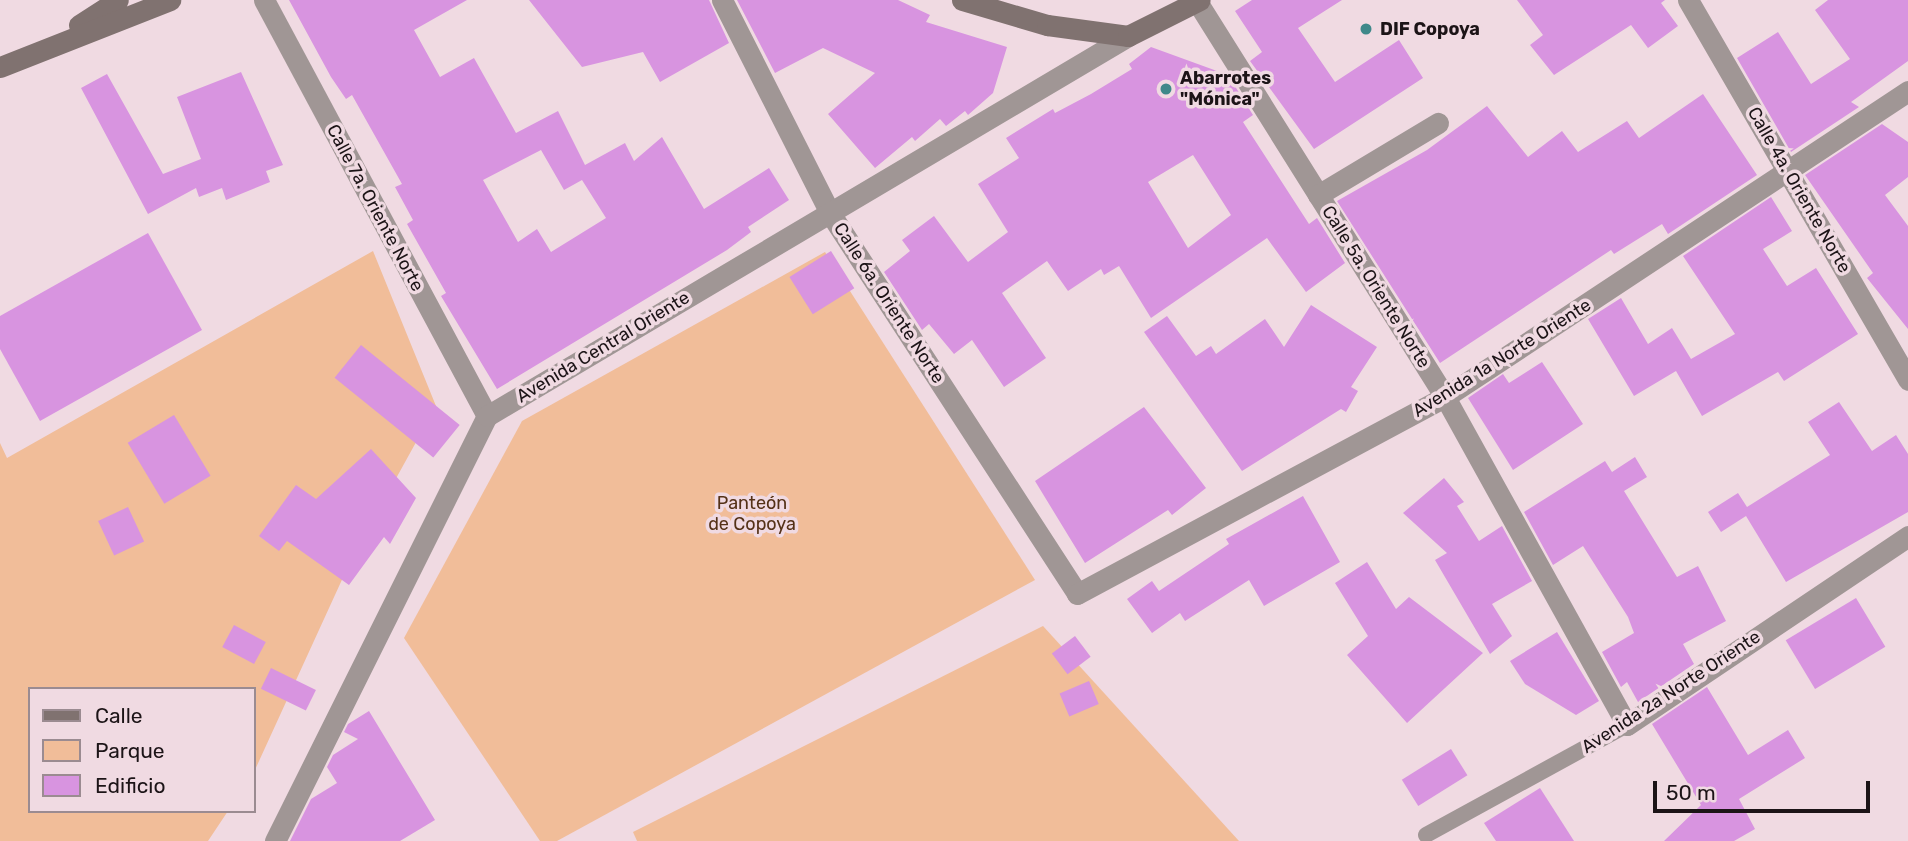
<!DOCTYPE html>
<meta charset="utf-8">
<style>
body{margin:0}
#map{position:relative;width:1908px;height:841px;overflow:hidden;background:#f0dae2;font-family:Rubik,sans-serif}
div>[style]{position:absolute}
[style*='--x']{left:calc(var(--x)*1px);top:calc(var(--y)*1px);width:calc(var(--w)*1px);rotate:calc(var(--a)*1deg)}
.green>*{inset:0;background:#f1bd99}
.building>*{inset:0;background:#d894e0;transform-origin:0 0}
.lane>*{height:16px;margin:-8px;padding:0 8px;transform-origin:8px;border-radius:8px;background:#a09695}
.street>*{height:21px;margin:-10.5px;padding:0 10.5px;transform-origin:10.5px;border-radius:10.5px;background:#a09695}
.secondary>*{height:21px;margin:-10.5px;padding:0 10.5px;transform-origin:10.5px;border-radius:10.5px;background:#807270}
.dots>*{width:19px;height:19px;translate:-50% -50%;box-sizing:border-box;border:4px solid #f0dae2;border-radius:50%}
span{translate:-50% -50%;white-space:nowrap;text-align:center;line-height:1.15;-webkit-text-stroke:7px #f0dae2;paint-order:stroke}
.poi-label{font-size:18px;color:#1c1417;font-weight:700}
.left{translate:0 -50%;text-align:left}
.street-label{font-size:18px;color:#1c1417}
.park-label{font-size:18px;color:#543117}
.legend{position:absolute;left:28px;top:687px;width:228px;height:126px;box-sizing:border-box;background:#f0dae2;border:2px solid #9b8b91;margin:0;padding:9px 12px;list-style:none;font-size:21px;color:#1c1417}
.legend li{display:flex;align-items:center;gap:14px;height:35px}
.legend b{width:35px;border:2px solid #9b8b91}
.scale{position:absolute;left:1653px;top:781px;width:217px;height:32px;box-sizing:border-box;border:4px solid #1c1417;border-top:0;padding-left:9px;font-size:21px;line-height:24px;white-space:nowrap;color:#1c1417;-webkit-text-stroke:5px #f0dae2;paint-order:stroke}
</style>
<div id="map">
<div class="green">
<i style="clip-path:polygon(373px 251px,436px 406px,351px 560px,254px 772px,254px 689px,30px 689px,30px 811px,228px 811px,208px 841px,0 841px,0 443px,7px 458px)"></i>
<i style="clip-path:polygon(825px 252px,1035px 580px,557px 841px,540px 841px,404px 638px,522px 421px)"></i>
<i style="clip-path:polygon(1043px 626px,1239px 841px,637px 841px,633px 832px)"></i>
</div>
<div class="building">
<i style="clip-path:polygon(evenodd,289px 0,467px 0,414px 30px,440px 77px,474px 58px,516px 133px,558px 111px,585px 165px,625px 143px,634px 161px,662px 137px,704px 209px,769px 168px,789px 200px,748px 227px,751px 232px,727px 250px,497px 389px,441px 296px,446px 293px,407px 224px,413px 220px,395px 187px,402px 184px,352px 95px,346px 99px,331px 77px,289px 0,541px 150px,564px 190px,582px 180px,606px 218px,551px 252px,537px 229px,518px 242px,483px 180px,541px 150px)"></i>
<i style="clip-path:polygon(529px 0,709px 0,729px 43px,660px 82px,643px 52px,582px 67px)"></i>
<i style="clip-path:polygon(737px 0,898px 0,930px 15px,926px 22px,1007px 47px,993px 93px,968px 115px,965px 111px,946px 126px,940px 119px,915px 141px,912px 137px,875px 168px,828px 114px,875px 73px,823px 48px,775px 73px)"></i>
<i style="clip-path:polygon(1252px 0,1342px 0,1298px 28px,1335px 82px,1399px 40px,1423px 78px,1314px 149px,1250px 61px,1262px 52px,1235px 11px)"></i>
<i style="clip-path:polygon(1517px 0,1665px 0,1661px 3px,1678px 26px,1648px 48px,1631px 25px,1554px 75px,1530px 45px,1543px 35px)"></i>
<i style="clip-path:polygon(1828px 0,1908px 0,1908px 61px,1851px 102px,1859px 107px,1791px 152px,1737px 58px,1778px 32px,1811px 84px,1850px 59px,1815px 10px)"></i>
<i style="clip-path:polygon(evenodd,1151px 47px,1228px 75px,1253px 115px,1243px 122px,1309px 224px,1317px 218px,1345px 263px,1306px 292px,1267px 238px,1151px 318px,1119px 266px,1104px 275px,1101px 269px,1068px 291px,1047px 261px,1002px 293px,1046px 358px,1004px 387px,972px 340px,954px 354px,929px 324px,922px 330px,884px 272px,910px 251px,902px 240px,934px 216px,968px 262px,1008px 232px,978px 184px,1019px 158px,1006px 138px,1053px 109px,1055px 113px,1091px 94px,1132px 69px,1129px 64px,1151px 47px,1193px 155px,1231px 215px,1188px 248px,1148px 182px,1193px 155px)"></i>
<i style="clip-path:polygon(241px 72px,283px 165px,266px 171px,270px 182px,226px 200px,222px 188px,199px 197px,196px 188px,148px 214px,81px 88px,107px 74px,163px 174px,201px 159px,177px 97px)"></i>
<i style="clip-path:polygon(1703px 94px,1757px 175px,1668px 234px,1662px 224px,1614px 254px,1611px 250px,1440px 363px,1337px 201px,1427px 150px,1487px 106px,1528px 157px,1562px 131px,1578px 152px,1627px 121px,1639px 138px)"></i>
<i style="clip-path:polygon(1882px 124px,1908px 142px,1908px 177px,1885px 195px,1908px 226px,1908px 329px,1867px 278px,1873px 273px,1805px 175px)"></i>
<i style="clip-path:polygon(1771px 197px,1792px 231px,1763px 249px,1787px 286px,1816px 268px,1858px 334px,1784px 381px,1778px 372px,1702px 416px,1676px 371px,1634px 396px,1588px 319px,1621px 298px,1648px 344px,1672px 328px,1691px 359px,1735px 334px,1683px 256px)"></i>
<i style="clip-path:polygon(148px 233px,202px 330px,40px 421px,0 349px,0 316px)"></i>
<i style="left:831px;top:251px;width:44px;height:49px;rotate:58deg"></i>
<i style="clip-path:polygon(1311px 305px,1377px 347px,1351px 387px,1358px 391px,1346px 412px,1341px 409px,1242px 471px,1144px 332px,1167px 316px,1196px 356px,1211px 346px,1216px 354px,1265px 319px,1284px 347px)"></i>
<i style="left:361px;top:345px;width:127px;height:42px;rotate:39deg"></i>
<i style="clip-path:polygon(1542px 362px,1583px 424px,1513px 470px,1468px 398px,1503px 374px,1509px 383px)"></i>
<i style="clip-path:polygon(1839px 402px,1872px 451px,1896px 435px,1908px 454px,1908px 512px,1786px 582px,1746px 516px,1721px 532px,1708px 512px,1738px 493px,1747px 507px,1830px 455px,1808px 422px)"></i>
<i style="clip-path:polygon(1144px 407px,1206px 488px,1172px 515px,1168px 510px,1085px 563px,1035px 481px)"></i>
<i style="left:174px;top:415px;width:71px;height:54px;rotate:59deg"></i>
<i style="clip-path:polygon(371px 449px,416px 498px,390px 544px,384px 537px,349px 585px,287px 541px,279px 551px,259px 536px,296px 485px,316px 499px)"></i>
<i style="clip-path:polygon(1635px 457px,1647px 477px,1624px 491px,1677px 577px,1698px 566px,1726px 621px,1683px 644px,1694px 664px,1638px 702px,1627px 682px,1621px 687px,1602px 652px,1634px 633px,1628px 617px,1583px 546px,1553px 565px,1524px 512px,1605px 461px,1612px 472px)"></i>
<i style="clip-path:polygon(1444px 478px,1464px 502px,1457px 506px,1479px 541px,1502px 526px,1532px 581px,1492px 604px,1512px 636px,1490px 654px,1435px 560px,1447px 553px,1403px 513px)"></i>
<i style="clip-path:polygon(1303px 496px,1340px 562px,1264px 606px,1249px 580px,1185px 621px,1180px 613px,1152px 633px,1127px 599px,1152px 581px,1159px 591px,1229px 544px,1226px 539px)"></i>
<i style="left:128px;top:507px;width:38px;height:33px;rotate:65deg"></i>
<i style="clip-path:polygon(1367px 562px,1396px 609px,1409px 597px,1483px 653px,1407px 723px,1347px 655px,1368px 636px,1335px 583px)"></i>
<i style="left:1856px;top:598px;width:57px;height:82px;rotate:59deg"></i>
<i style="left:234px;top:625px;width:36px;height:25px;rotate:28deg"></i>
<i style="clip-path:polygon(1557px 632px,1599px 701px,1576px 715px,1525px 684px,1510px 661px)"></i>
<i style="left:1075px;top:636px;width:26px;height:29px;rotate:53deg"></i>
<i style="left:271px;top:668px;width:50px;height:23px;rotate:26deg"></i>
<i style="left:1089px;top:681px;width:25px;height:32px;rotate:67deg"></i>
<i style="clip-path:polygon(1707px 687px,1748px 755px,1788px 730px,1805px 758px,1739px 799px,1755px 829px,1734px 841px,1664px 841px,1701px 805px,1652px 724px)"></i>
<i style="clip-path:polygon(369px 711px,435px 820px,400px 841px,290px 841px,311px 799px,337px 783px,327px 767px,333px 755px,358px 739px,344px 732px,348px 724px)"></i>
<i style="left:1451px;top:749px;width:31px;height:58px;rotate:58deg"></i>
<i style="clip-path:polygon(1540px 788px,1574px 841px,1496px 841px,1484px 823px)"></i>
</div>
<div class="lane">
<i style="--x:1426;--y:835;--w:229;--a:-28.7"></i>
</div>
<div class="street">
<i style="--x:264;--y:0;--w:472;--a:61.8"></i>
<i style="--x:722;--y:0;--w:239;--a:63.1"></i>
<i style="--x:830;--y:213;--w:454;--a:57"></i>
<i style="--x:1077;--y:594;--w:417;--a:-28.2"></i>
<i style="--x:1445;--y:397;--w:555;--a:-33.46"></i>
<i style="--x:1196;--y:0;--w:469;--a:57.9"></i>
<i style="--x:1445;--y:397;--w:375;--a:61"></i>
<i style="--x:1627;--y:725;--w:339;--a:-33.9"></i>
<i style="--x:1688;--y:0;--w:439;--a:59.9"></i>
<i style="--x:1318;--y:195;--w:140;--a:-31"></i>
<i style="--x:275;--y:841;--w:475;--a:-63.5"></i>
<i style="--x:487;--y:416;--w:745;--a:-30.66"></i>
</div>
<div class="secondary">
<i style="--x:962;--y:0;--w:89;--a:16.4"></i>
<i style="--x:1047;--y:25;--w:82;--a:7.7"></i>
<i style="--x:1128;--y:36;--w:80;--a:-26.6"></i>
<i style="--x:79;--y:25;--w:46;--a:-32.7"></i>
<i style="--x:0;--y:67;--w:183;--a:-21.5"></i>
</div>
<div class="dots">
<i style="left:1366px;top:29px;background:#3f888a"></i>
<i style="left:1166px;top:89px;background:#3f888a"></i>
</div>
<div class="poi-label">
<span class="left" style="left:1380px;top:29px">DIF Copoya</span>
<span class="left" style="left:1180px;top:89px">Abarrotes<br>"Mónica"</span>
</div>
<div class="street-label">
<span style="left:1799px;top:190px;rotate:60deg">Calle 4a. Oriente Norte</span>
<span style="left:375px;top:208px;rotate:62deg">Calle 7a. Oriente Norte</span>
<span style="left:1376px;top:287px;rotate:58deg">Calle 5a. Oriente Norte</span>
<span style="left:889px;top:303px;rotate:57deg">Calle 6a. Oriente Norte</span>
<span style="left:603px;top:347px;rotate:-31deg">Avenida Central Oriente</span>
<span style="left:1502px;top:358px;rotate:-32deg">Avenida 1a Norte Oriente</span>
<span style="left:1671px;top:692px;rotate:-33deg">Avenida 2a Norte Oriente</span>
</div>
<div class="park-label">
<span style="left:752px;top:514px">Panteón<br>de Copoya</span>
</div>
<ul class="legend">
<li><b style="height:9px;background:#807270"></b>Calle</li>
<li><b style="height:19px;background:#f1bd99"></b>Parque</li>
<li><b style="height:19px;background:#d894e0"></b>Edificio</li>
</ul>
<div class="scale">50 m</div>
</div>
